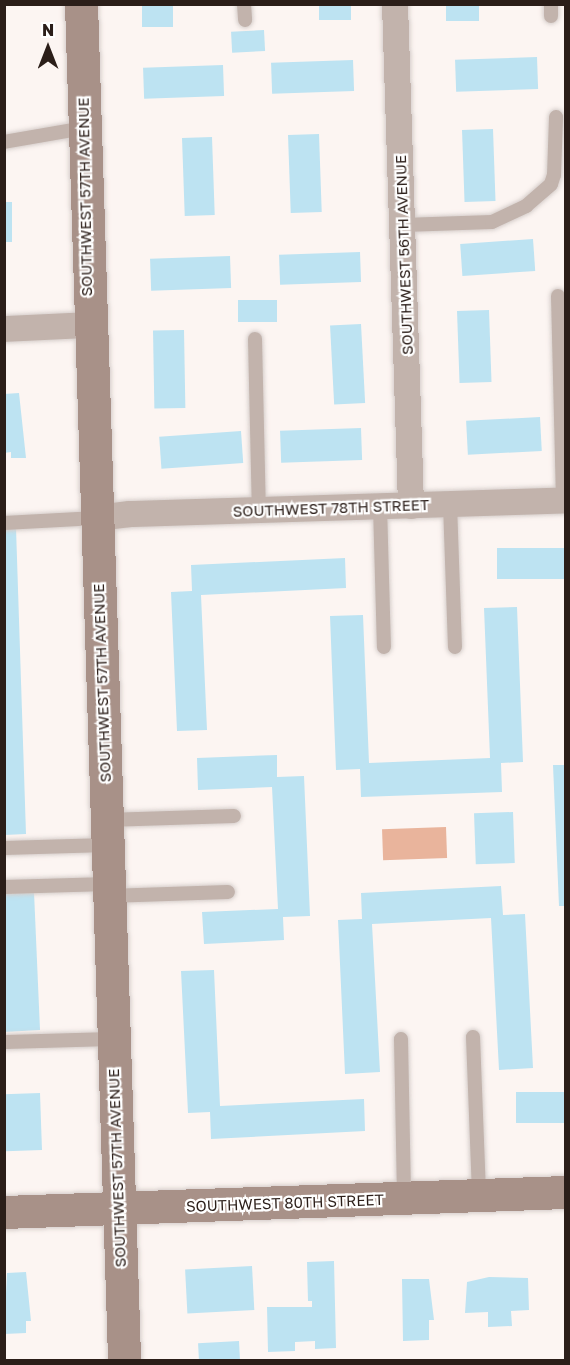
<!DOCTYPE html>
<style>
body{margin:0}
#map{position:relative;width:570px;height:1365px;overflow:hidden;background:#fcf5f2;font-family:"Golos Text",sans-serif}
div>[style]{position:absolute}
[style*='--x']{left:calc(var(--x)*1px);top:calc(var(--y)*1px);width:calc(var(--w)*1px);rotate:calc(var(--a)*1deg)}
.water>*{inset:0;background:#e9b49c;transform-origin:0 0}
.building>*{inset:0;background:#bde3f2;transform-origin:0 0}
.roads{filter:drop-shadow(0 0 2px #d6cecb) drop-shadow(0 0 2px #d6cecb)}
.lane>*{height:14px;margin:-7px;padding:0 7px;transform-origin:7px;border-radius:7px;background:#c2b3ac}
.street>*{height:26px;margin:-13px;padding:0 13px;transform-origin:13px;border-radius:13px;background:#c2b3ac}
.secondary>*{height:33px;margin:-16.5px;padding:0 16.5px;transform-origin:16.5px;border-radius:16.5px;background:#a89188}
span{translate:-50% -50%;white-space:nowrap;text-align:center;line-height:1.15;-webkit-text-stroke:4.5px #fff;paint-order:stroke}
.street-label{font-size:15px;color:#2b1e19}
.frame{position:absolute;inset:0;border:6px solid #2b1e19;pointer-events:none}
.north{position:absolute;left:18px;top:18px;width:60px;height:60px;-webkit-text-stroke:4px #fff;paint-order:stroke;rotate:0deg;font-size:16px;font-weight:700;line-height:24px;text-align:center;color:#2b1e19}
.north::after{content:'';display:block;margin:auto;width:21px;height:27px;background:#2b1e19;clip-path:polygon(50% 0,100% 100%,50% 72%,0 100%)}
</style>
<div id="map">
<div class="water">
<i style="left:446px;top:827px;width:31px;height:64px;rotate:88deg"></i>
</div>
<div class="building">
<i style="left:142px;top:4px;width:31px;height:23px"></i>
<i style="left:319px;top:4px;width:32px;height:16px"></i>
<i style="left:446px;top:4px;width:33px;height:17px"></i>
<i style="left:264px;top:30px;width:21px;height:33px;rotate:87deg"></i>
<i style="left:537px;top:57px;width:32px;height:82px;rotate:88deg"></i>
<i style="left:353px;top:60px;width:31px;height:82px;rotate:88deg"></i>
<i style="left:223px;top:65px;width:31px;height:80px;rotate:88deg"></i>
<i style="left:493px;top:129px;width:72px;height:31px;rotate:88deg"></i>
<i style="left:319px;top:134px;width:78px;height:31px;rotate:88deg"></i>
<i style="left:212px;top:137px;width:78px;height:30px;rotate:88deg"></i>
<i style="left:4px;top:202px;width:8px;height:40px"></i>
<i style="left:533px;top:239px;width:32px;height:73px;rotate:86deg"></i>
<i style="left:360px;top:252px;width:30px;height:81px;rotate:88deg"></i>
<i style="left:230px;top:256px;width:32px;height:80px;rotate:88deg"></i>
<i style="left:238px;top:300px;width:39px;height:22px"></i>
<i style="left:489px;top:310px;width:72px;height:32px;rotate:88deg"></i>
<i style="left:361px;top:324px;width:79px;height:31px;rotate:87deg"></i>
<i style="left:184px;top:330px;width:78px;height:31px;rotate:89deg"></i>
<i style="clip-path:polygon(19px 393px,26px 458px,11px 458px,11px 452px,4px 453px,4px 394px)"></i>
<i style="left:540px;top:417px;width:34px;height:74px;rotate:87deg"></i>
<i style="left:361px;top:428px;width:32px;height:81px;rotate:88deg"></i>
<i style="left:241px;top:431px;width:32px;height:82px;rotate:86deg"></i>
<i style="clip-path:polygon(4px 528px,16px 528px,26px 834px,4px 835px)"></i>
<i style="left:566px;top:548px;width:31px;height:69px;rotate:90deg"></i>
<i style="clip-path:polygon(345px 558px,346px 588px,201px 595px,207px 730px,177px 731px,171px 592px,192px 591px,191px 565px)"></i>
<i style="clip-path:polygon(517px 607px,523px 762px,501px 763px,502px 792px,361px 797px,360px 769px,336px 770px,330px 616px,363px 615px,369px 763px,490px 758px,484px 608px)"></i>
<i style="clip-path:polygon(277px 755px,277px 777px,304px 776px,310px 916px,283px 917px,284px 940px,204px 944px,202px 912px,278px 909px,272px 787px,198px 790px,197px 758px)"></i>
<i style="clip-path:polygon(553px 765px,566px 765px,566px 906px,559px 906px)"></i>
<i style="left:513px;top:812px;width:51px;height:39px;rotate:88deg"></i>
<i style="clip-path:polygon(501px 886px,503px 915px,525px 914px,533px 1068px,499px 1070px,491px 918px,372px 924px,380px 1072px,345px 1074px,338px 920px,362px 919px,361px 893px)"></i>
<i style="clip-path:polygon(34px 892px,40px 1030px,4px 1032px,4px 894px)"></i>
<i style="clip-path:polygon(214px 970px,220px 1106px,364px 1099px,365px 1131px,211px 1139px,210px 1112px,188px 1113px,181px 971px)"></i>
<i style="left:566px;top:1092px;width:31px;height:50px;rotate:90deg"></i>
<i style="left:40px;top:1093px;width:57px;height:36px;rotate:88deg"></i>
<i style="clip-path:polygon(334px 1261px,336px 1348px,315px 1349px,315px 1341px,295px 1342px,295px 1351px,268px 1352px,267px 1307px,312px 1307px,312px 1301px,308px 1301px,307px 1262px)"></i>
<i style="left:252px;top:1266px;width:44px;height:67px;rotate:87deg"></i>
<i style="clip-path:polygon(26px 1272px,31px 1321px,26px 1321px,26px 1333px,4px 1334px,7px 1273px)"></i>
<i style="clip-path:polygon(489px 1277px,528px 1278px,529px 1310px,511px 1311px,512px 1326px,488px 1327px,488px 1312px,465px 1313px,467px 1282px)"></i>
<i style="clip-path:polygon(402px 1279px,429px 1279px,434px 1320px,429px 1320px,429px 1340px,403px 1341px)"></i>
<i style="left:239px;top:1341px;width:19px;height:41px;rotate:87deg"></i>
</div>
<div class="roads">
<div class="lane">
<i style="--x:244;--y:4;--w:16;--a:86"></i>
<i style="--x:551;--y:4;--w:12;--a:90"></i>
<i style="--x:4;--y:142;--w:81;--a:-9.9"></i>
<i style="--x:403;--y:225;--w:89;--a:-1.9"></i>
<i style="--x:492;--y:222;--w:38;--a:-25"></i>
<i style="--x:526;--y:206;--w:33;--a:-41"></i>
<i style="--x:551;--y:184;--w:9;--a:-72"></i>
<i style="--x:554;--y:175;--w:58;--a:-88"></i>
<i style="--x:558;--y:296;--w:204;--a:88.6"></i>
<i style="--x:255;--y:339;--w:171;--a:88.7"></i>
<i style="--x:450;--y:504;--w:143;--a:88"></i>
<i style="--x:380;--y:506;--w:141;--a:88.4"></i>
<i style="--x:4;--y:523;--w:93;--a:-3.1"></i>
<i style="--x:106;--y:820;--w:128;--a:-1.8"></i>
<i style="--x:4;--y:848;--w:103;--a:-1.7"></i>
<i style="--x:4;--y:887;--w:104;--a:-1.7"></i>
<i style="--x:108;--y:896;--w:120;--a:-1.9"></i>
<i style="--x:473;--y:1037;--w:159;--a:87.8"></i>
<i style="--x:401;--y:1039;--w:160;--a:88.9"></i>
<i style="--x:4;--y:1042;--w:109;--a:-1.6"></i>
</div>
<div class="street">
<i style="--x:395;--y:4;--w:502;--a:88.17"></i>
<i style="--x:4;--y:329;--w:85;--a:-2.7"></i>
<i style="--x:97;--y:518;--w:33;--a:-7"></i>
<i style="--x:130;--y:514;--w:436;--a:-1.8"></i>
</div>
<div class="secondary">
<i style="--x:81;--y:4;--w:1357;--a:88.18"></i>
<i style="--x:4;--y:1212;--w:562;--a:-2.04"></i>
</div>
</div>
<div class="street-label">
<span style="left:85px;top:197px;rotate:-91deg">SOUTHWEST 57TH AVENUE</span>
<span style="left:404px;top:255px;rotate:-92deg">SOUTHWEST 56TH AVENUE</span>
<span style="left:331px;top:508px;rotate:-2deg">SOUTHWEST 78TH STREET</span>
<span style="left:102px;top:683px;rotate:-92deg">SOUTHWEST 57TH AVENUE</span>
<span style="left:117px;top:1168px;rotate:-92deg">SOUTHWEST 57TH AVENUE</span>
<span style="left:285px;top:1203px;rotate:-2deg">SOUTHWEST 80TH STREET</span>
</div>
<div class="frame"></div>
<div class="north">N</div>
</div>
